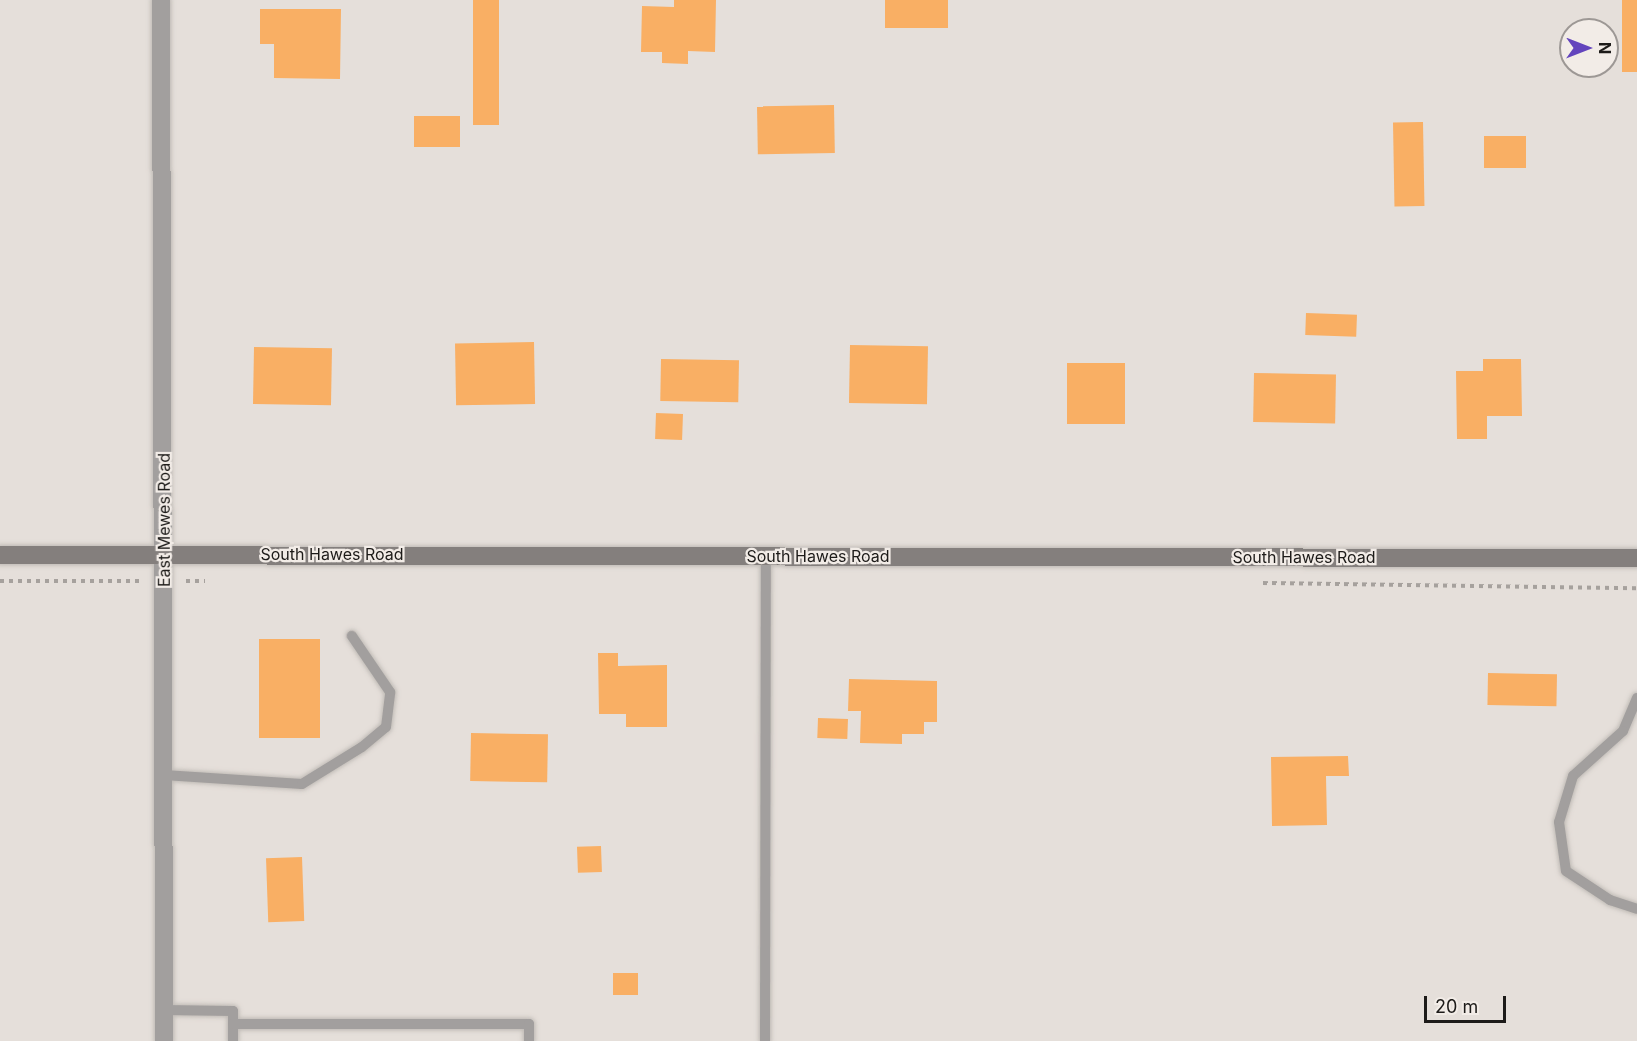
<!DOCTYPE html>
<style>
body{margin:0}
#map{position:relative;width:1637px;height:1041px;overflow:hidden;background:#e5dfda;font-family:Inter,sans-serif}
div>[style]{position:absolute}
[style*='--x']{left:calc(var(--x)*1px);top:calc(var(--y)*1px);width:calc(var(--w)*1px);rotate:calc(var(--a)*1deg)}
.building>*{inset:0;background:#f9af64;transform-origin:0 0}
.path>*{height:4px;margin-top:-2px;transform-origin:0;background:repeating-linear-gradient(90deg,#a6a19d 0 4.5px,transparent 0 9px)}
.roads{filter:drop-shadow(0 0 2px #c1bcb7) drop-shadow(0 0 2px #c1bcb7)}
.lane>*{height:10px;margin:-5px;padding:0 5px;transform-origin:5px;border-radius:5px;background:#a29f9e}
.street>*{height:18px;margin:-9px;padding:0 9px;transform-origin:9px;border-radius:9px;background:#a29f9e}
.secondary>*{height:18px;margin:-9px;padding:0 9px;transform-origin:9px;border-radius:9px;background:#847f7d}
span{translate:-50% -50%;white-space:nowrap;text-align:center;line-height:1.15;-webkit-text-stroke:4.5px #f2ece7;paint-order:stroke}
.street-label{font-size:16px;color:#1d1b19}
.north{position:absolute;left:1559px;top:18px;width:60px;height:60px;box-sizing:border-box;background:#f2ece7;border:2px solid #9d9895;border-radius:50%;rotate:90deg;font-size:16px;font-weight:700;line-height:24px;text-align:center;color:#1d1b19}
.north::after{content:'';display:block;margin:auto;width:21px;height:27px;background:#6344bd;clip-path:polygon(50% 0,100% 100%,50% 72%,0 100%)}
.scale{position:absolute;left:1424px;top:996px;width:82px;height:27px;box-sizing:border-box;border:3px solid #1d1b19;border-top:0;padding-left:8px;font-size:18px;line-height:21px;white-space:nowrap;color:#1d1b19;-webkit-text-stroke:4px #f2ece7;paint-order:stroke}
</style>
<div id="map">
<div class="building">
<i style="left:473px;top:0;width:26px;height:125px"></i>
<i style="clip-path:polygon(674px 0,716px 0,715px 52px,688px 51px,688px 64px,662px 63px,662px 52px,641px 52px,642px 6px,674px 7px)"></i>
<i style="left:885px;top:0;width:63px;height:28px"></i>
<i style="left:1622px;top:0;width:15px;height:72px"></i>
<i style="clip-path:polygon(260px 9px,341px 9px,340px 79px,274px 78px,274px 44px,260px 44px)"></i>
<i style="left:834px;top:105px;width:48px;height:77px;rotate:89deg"></i>
<i style="left:460px;top:116px;width:31px;height:46px;rotate:90deg"></i>
<i style="left:1423px;top:122px;width:84px;height:30px;rotate:89deg"></i>
<i style="left:1484px;top:136px;width:42px;height:32px"></i>
<i style="left:1306px;top:313px;width:51px;height:22px;rotate:2deg"></i>
<i style="left:534px;top:342px;width:62px;height:79px;rotate:89deg"></i>
<i style="left:850px;top:345px;width:78px;height:58px;rotate:1deg"></i>
<i style="left:254px;top:347px;width:78px;height:57px;rotate:1deg"></i>
<i style="left:661px;top:359px;width:78px;height:42px;rotate:1deg"></i>
<i style="clip-path:polygon(1483px 359px,1521px 359px,1522px 416px,1487px 416px,1487px 439px,1457px 439px,1456px 371px,1483px 371px)"></i>
<i style="left:1067px;top:363px;width:58px;height:61px"></i>
<i style="left:1254px;top:373px;width:82px;height:49px;rotate:1deg"></i>
<i style="left:656px;top:413px;width:27px;height:26px;rotate:2deg"></i>
<i style="left:259px;top:639px;width:61px;height:99px"></i>
<i style="clip-path:polygon(598px 653px,618px 653px,618px 666px,667px 665px,667px 727px,626px 727px,626px 714px,599px 714px)"></i>
<i style="left:1488px;top:673px;width:69px;height:32px;rotate:1deg"></i>
<i style="clip-path:polygon(849px 679px,937px 681px,937px 722px,924px 722px,924px 734px,902px 734px,902px 744px,860px 743px,861px 711px,848px 711px)"></i>
<i style="left:818px;top:718px;width:30px;height:20px;rotate:2deg"></i>
<i style="left:471px;top:733px;width:77px;height:48px;rotate:1deg"></i>
<i style="clip-path:polygon(1348px 756px,1349px 776px,1326px 776px,1327px 825px,1272px 826px,1271px 757px)"></i>
<i style="left:601px;top:846px;width:26px;height:24px;rotate:88deg"></i>
<i style="left:302px;top:857px;width:64px;height:36px;rotate:88deg"></i>
<i style="left:613px;top:973px;width:25px;height:22px"></i>
</div>
<div class="path">
<i style="--x:0;--y:581;--w:139;--a:0"></i>
<i style="--x:186;--y:581;--w:19;--a:0"></i>
<i style="--x:1263;--y:583;--w:374;--a:0.8"></i>
</div>
<div class="roads">
<div class="lane">
<i style="--x:1637;--y:698;--w:36;--a:113"></i>
<i style="--x:1623;--y:731;--w:67;--a:138"></i>
<i style="--x:1573;--y:776;--w:48;--a:106.9"></i>
<i style="--x:1559;--y:822;--w:49;--a:81.9"></i>
<i style="--x:1566;--y:871;--w:53;--a:33.4"></i>
<i style="--x:1610;--y:900;--w:28;--a:18"></i>
<i style="--x:164;--y:775;--w:138;--a:3.7"></i>
<i style="--x:302;--y:784;--w:70;--a:-31.7"></i>
<i style="--x:362;--y:747;--w:31;--a:-40"></i>
<i style="--x:386;--y:727;--w:35;--a:-83"></i>
<i style="--x:390;--y:692;--w:68;--a:-124.2"></i>
<i style="--x:164;--y:1010;--w:69;--a:0.8"></i>
<i style="--x:233;--y:1011;--w:30;--a:90"></i>
<i style="--x:233;--y:1024;--w:296;--a:0"></i>
<i style="--x:529;--y:1024;--w:17;--a:90"></i>
<i style="--x:765;--y:1041;--w:485;--a:-89.9"></i>
</div>
<div class="street">
<i style="--x:161;--y:0;--w:1041;--a:89.83"></i>
</div>
<div class="secondary">
<i style="--x:0;--y:555;--w:1637;--a:0.11"></i>
</div>
</div>
<div class="street-label">
<span style="left:164px;top:520px;rotate:-90deg">East Mewes Road</span>
<span style="left:332px;top:554px">South Hawes Road</span>
<span style="left:818px;top:556px">South Hawes Road</span>
<span style="left:1304px;top:557px">South Hawes Road</span>
</div>
<div class="north">N</div>
<div class="scale">20 m</div>
</div>
